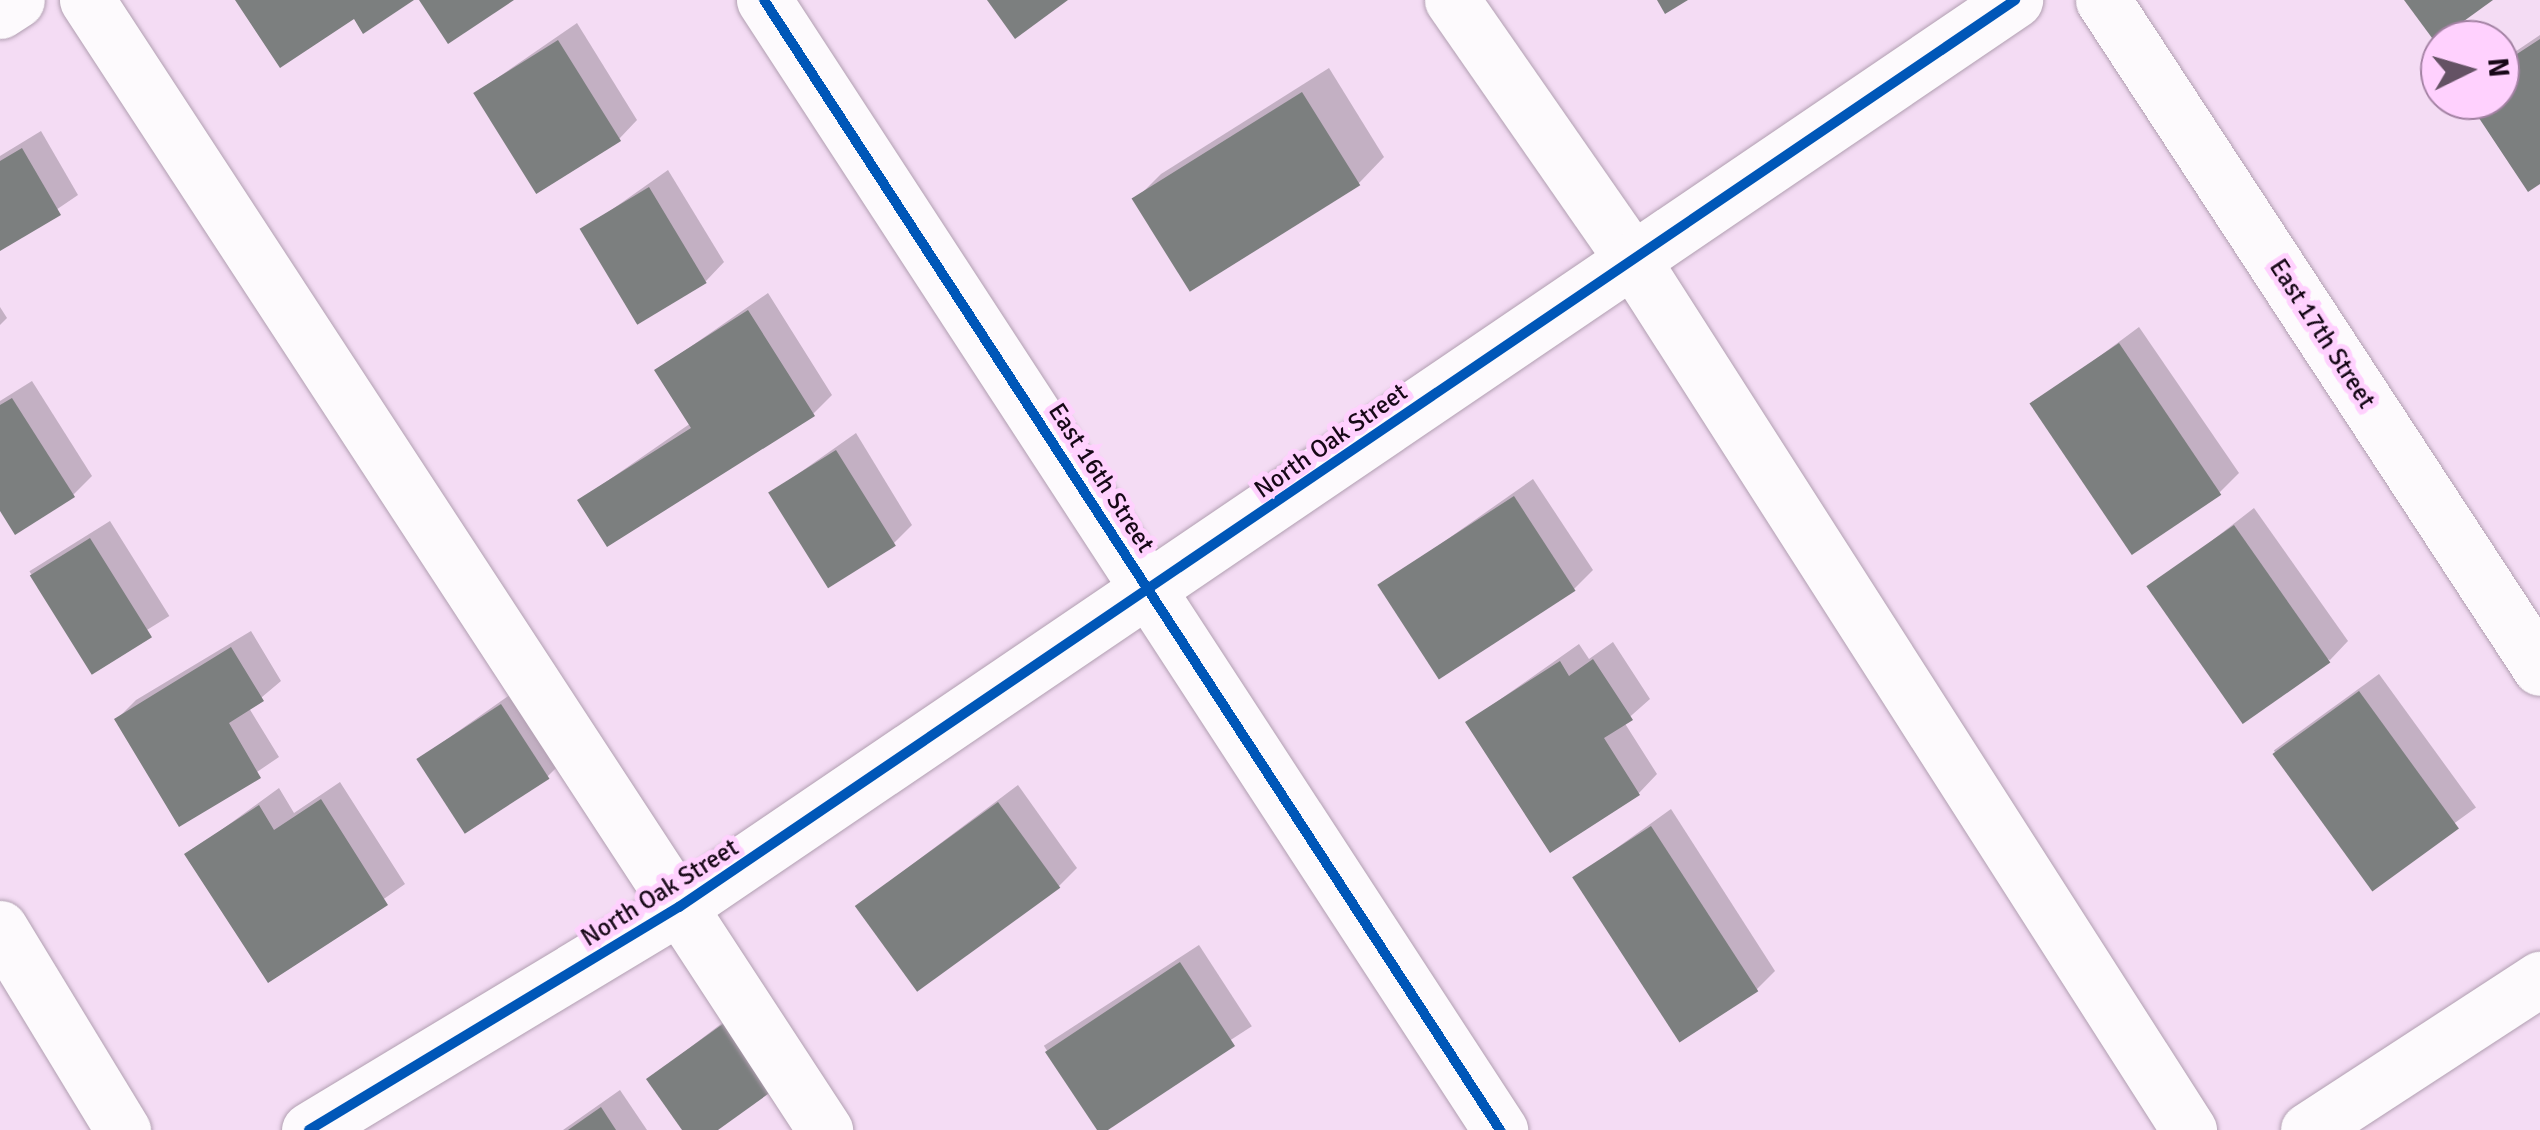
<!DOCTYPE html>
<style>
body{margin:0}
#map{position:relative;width:2540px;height:1130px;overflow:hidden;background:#f4dcf4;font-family:Signika,sans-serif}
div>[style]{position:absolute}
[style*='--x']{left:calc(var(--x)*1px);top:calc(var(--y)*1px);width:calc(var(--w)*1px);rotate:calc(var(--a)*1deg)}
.shadow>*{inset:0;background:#0003;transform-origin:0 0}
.building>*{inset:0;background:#7c7f7f;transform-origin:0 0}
.roads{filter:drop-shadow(0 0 2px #b19fb1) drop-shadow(0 0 2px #b19fb1)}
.minor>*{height:55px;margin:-27.5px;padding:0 27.5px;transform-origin:27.5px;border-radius:27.5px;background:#fdfafd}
.cycleway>*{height:10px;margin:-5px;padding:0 5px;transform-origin:5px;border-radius:5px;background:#0057b8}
span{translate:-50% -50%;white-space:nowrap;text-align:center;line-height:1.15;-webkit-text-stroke:10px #ffd1fe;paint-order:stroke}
.street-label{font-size:25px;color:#170817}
.north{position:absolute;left:2420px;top:20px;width:100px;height:100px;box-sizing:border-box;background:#ffd1fe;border:2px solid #a281a2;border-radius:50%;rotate:85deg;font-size:28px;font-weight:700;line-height:40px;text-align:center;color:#170817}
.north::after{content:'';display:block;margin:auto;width:35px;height:45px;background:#645264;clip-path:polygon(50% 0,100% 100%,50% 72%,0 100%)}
</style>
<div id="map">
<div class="shadow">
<i style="clip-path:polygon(577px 23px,637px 120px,619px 139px,477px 92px)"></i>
<i style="clip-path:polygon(2540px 35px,2540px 181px,2470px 100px,2500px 100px,2500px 62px)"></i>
<i style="clip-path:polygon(1329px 68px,1384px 157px,1359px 183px,1191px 288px,1135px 200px,1161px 174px)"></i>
<i style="clip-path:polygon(41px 131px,78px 195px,0 248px,0 156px)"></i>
<i style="clip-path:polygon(668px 170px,724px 262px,706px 281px,583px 230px)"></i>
<i style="clip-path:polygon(768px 293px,832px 395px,813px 414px,580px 500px,691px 423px,657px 370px)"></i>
<i style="clip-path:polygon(0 307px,7px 318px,0 325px)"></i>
<i style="clip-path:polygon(2139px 327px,2239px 473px,2220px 492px,2034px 405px)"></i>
<i style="clip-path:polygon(32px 381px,92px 476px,73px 495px,0 506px,0 401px)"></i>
<i style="clip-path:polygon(856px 433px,912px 525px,893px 544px,771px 493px)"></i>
<i style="clip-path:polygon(1533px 479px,1593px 570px,1574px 589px,1381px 586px)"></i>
<i style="clip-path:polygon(2254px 508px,2348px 641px,2330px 660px,2151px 588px)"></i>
<i style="left:110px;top:521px;width:112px;height:95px;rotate:58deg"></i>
<i style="clip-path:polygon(251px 631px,281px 681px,249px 708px,279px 757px,180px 824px,117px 719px,136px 700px)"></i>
<i style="clip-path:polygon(1613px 642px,1650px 699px,1624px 722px,1657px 774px,1639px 793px,1468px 722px,1579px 644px,1589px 659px)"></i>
<i style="left:2379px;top:674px;width:165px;height:130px;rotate:54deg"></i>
<i style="clip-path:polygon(521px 687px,566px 758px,547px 777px,419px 759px)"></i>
<i style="clip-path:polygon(340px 782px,405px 884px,269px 980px,187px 855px,279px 788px,294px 813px)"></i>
<i style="clip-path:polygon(1018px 785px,1077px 868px,1059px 886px,857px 906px)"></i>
<i style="clip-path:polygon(1671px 809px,1775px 971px,1756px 990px,1575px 878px)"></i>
<i style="left:1199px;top:945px;width:97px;height:185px;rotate:57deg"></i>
<i style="clip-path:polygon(747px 1004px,714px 1130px,685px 1130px,649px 1079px)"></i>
<i style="clip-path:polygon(620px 1090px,647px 1130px,563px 1130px)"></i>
</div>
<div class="building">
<i style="clip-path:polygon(235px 0,414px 0,363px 34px,354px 19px,280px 68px)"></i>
<i style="clip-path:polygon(419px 0,514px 0,448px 44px)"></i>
<i style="clip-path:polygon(987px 0,1068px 0,1015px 39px)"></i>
<i style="clip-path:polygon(1657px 0,1688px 0,1665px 14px)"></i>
<i style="clip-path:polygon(2404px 0,2493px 0,2435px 42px)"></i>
<i style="clip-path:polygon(2540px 39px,2540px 184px,2528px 192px,2467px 100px,2500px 100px,2500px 65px)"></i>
<i style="left:558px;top:40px;width:119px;height:100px;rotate:58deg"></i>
<i style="left:1302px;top:92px;width:110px;height:201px;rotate:58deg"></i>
<i style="clip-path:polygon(22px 148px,61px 215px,0 251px,0 161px)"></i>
<i style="left:649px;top:187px;width:112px;height:81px;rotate:59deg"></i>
<i style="clip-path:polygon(748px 310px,815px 416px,607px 547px,577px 500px,691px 428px,654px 370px)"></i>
<i style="left:2119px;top:343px;width:183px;height:108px;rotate:56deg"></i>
<i style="clip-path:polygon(12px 398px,75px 497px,15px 535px,0 511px,0 405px)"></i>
<i style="left:836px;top:450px;width:113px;height:80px;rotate:58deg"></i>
<i style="left:1514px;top:496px;width:113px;height:163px;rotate:57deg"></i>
<i style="left:2234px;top:525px;width:168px;height:107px;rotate:55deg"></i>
<i style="left:90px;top:538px;width:117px;height:71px;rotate:58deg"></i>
<i style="clip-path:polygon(231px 647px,264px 701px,229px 723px,261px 778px,179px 827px,114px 719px)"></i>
<i style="clip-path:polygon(1593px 659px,1633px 720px,1604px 738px,1640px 795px,1550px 853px,1465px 722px,1560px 661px,1569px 676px)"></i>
<i style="left:2359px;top:691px;width:170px;height:107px;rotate:54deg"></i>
<i style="left:501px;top:704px;width:89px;height:101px;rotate:57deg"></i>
<i style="clip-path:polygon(321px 799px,388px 905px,268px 983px,184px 854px,259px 805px,274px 830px)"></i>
<i style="left:998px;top:802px;width:106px;height:177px;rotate:54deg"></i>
<i style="left:1651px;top:826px;width:197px;height:94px;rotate:57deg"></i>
<i style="clip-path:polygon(1180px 962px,1235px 1046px,1108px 1130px,1097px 1130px,1045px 1052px)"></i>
<i style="clip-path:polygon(727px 1021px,775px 1089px,718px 1130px,682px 1130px,646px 1079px)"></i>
<i style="clip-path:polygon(601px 1107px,616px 1130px,568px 1130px)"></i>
</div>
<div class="roads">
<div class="minor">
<i style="--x:87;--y:0;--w:1350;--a:56.85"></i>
<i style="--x:764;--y:0;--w:1349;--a:56.92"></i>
<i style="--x:1452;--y:0;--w:315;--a:55.2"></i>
<i style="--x:1632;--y:259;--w:1034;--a:57.4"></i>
<i style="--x:2103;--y:0;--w:798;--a:56.81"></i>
<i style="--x:0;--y:11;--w:20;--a:-33"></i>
<i style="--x:0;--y:928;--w:237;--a:58.7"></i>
<i style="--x:309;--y:1130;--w:432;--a:-31.1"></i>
<i style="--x:679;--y:907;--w:1615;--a:-34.17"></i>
<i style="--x:2308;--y:1130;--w:277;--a:-33.1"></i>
</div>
</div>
<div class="cycleway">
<i style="--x:764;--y:0;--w:1349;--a:56.92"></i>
<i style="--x:309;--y:1130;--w:432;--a:-31.1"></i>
<i style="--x:679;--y:907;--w:1615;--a:-34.17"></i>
</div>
<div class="street-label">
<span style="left:2322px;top:334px;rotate:57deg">East 17th Street</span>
<span style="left:1331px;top:441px;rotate:-35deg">North Oak Street</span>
<span style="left:1101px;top:478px;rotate:57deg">East 16th Street</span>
<span style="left:660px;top:893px;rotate:-32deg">North Oak Street</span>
</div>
<div class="north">N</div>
</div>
